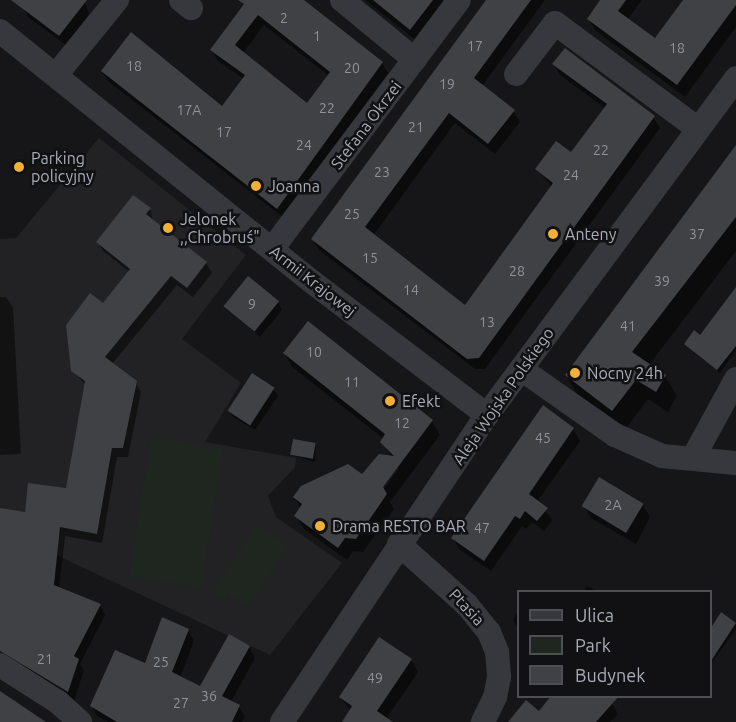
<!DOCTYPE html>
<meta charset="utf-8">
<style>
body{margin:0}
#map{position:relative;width:736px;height:722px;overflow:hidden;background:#161618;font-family:Ubuntu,sans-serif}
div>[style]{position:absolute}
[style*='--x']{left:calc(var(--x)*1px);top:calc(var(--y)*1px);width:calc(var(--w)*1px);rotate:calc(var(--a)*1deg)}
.built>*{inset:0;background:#222225}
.green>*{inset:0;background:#1e261f;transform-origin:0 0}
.shadow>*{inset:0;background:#0007}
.building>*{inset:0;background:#404145;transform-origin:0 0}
.minor>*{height:24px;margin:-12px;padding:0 12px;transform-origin:12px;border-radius:12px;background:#37383d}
.dots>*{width:16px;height:16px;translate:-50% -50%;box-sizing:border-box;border:3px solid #111113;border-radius:50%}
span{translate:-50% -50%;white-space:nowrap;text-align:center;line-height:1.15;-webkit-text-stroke:5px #111113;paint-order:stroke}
.number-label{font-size:14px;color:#8e929b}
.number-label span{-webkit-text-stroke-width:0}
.street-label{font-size:16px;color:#a8adb8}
.poi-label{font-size:16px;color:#a8adb8}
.left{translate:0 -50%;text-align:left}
.legend{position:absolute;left:517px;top:590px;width:195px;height:108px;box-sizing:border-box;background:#111113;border:2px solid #4d4f55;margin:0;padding:8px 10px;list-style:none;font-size:18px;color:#a8adb8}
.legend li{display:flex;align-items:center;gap:12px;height:30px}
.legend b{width:30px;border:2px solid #4d4f55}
</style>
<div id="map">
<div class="built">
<i style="clip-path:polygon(99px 138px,246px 255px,182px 339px,241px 383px,205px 442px,296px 458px,295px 467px,268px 496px,276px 517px,342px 563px,270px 655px,56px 555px,67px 488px,29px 484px,25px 512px,0 509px,0 239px,16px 238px)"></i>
</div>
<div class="green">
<i style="left:151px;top:437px;width:73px;height:141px;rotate:9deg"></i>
<i style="clip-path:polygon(256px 525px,288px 545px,249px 607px,228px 594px,225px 600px,213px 592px)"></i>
</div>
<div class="shadow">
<i style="clip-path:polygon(28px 0,84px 0,89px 14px,66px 45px,29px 18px,23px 8px)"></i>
<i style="clip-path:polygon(evenodd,249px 0,302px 0,382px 63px,388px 73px,284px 218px,108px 81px,102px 71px,222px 108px,244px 79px,218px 61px,212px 51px,249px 0,264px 25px,329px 76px,307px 105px,243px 53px,264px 25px)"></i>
<i style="clip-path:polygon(365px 0,450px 0,418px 42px)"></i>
<i style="clip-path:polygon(488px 0,545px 0,482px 86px,513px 111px,520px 122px,495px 154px,455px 123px,373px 236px,465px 308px,552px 187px,537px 169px,571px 155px,605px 108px,560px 75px,554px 64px,653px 117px,660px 128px,485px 369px,475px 369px,319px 250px,312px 239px)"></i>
<i style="clip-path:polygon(602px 0,642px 0,627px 20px,655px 40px,685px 0,736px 0,736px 27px,685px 97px,596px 31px,588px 19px)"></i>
<i style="clip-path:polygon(736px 148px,736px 251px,649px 365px,665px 376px,677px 396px,668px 412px,648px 399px,624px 431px,578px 396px,566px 375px)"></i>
<i style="clip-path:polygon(150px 209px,153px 221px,206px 263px,212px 273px,193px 297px,177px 285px,112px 364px,135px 382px,141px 392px,128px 457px,117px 457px,102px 543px,65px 536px,59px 589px,100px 605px,105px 615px,80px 664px,84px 670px,74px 701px,0 657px,0 509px,26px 513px,68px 490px,86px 386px,73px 370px,103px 305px,130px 272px,103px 251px,98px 242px)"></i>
<i style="clip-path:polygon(0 297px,6px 297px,13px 308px,21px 454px,0 455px)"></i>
<i style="clip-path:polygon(278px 302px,282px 310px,260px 337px,226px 307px)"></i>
<i style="clip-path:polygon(736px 303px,736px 350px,720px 373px,686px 344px,700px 337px)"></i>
<i style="clip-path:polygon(evenodd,308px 323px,432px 421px,440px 435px,390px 502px,394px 509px,363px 552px,353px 551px,347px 560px,304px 529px,296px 516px,301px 508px,294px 497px,362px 477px,391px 457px,384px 439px,292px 367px,284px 353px,308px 323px,395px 468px,399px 468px,380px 494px,377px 492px,395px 468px)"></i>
<i style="clip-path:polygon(273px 389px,278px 396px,255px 430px,233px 417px,229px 410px)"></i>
<i style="clip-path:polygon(573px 429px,580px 441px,537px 502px,553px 520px,544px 531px,532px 522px,526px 529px,522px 526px,491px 571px,459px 549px,453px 538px)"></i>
<i style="clip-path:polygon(316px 444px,315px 462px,291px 455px)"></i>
<i style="clip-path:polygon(643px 505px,650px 517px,636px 544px,591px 518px,584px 506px)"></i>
<i style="clip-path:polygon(587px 586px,598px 592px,584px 592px)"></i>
<i style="clip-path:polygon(518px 611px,518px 628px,513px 620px)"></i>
<i style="clip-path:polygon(722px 614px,736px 623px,736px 629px,710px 665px,710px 630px)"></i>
<i style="clip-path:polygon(188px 631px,194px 641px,180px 678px,200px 688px,249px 647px,255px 658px,231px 702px,239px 706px,245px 717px,242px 722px,108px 722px,97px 716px,91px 705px)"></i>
<i style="clip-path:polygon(411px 660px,418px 672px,386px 719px,390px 722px,344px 722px,351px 711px,341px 698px)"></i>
<i style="clip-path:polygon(612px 703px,618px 714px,610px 722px,510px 722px,539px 713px)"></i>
</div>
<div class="building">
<i style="clip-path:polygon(11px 0,87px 0,59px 36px)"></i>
<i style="clip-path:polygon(evenodd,238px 0,304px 0,383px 62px,277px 209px,101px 71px,131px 32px,222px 106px,245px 75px,210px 50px,244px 4px,238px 0,258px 15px,330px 72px,307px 103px,235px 45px,258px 15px)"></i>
<i style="clip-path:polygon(373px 0,433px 0,410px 30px)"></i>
<i style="clip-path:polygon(486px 0,531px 0,474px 78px,515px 110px,488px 144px,449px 113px,365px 227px,465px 305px,553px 183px,535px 169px,556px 141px,571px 152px,607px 104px,552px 64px,565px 48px,655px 116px,479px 358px,467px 359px,311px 239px)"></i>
<i style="clip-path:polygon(600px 0,626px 0,618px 11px,655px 38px,683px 0,736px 0,736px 5px,677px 85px,587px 19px)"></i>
<i style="clip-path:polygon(736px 145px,736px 217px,632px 352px,666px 375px,656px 392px,636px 380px,612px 411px,565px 375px)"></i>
<i style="clip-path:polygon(133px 195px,151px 208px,146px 214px,207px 262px,187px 288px,171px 276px,105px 357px,137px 381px,123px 448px,112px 448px,97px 534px,60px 527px,54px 585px,101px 604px,74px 656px,79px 659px,68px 692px,0 651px,0 508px,25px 512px,28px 483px,66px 488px,85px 381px,71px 371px,66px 325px,90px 293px,103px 303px,130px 269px,96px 242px)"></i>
<i style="left:248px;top:276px;width:40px;height:39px;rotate:39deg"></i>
<i style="clip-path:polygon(736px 287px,736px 346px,717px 370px,684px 344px,694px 330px,700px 335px)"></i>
<i style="clip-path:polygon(308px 321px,433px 420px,383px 487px,387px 494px,356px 539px,345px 538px,338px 548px,294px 516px,302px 504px,293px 497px,301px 486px,348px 464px,362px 474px,379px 454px,394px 456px,380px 442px,385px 434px,283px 353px)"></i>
<i style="left:252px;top:373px;width:27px;height:45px;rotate:33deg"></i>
<i style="clip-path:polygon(543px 405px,574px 428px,529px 494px,548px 508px,537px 521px,525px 511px,520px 519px,515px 516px,484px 561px,451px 538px)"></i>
<i style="left:293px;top:439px;width:23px;height:16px;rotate:10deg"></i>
<i style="left:599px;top:477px;width:52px;height:34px;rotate:31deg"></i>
<i style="clip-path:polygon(721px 612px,736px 623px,711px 661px,711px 628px)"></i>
<i style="clip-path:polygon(162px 617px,189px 629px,172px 672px,200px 686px,229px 634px,250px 646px,222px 696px,240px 705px,232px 722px,117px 722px,90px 706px,115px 650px,145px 663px)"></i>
<i style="clip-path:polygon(379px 637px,412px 659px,377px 711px,393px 722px,342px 722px,352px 706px,339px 697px)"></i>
<i style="clip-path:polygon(0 691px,46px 722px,0 722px)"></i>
<i style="clip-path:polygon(551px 696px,619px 696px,596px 722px,508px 722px,526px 700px,539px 711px)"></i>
</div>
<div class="minor">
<i style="--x:181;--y:0;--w:13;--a:39"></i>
<i style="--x:342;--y:0;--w:94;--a:39.4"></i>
<i style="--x:0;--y:31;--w:399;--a:38.8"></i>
<i style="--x:311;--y:281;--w:221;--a:37.3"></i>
<i style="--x:516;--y:74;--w:64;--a:-52.6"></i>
<i style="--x:555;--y:23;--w:178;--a:36.5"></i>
<i style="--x:56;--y:75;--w:97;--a:-50.9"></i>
<i style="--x:272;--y:249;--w:311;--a:-53.1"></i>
<i style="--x:521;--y:369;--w:115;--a:35.1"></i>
<i style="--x:615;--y:435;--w:51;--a:24.1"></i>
<i style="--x:662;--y:456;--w:74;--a:5.4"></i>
<i style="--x:693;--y:458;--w:90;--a:-61.4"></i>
<i style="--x:399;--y:544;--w:91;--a:41.9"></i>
<i style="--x:467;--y:605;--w:35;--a:51"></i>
<i style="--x:489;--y:632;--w:22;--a:68"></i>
<i style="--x:497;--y:652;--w:25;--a:85"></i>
<i style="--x:499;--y:677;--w:20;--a:101"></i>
<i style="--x:495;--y:697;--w:28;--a:116"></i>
<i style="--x:0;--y:665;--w:69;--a:32.5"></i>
<i style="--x:58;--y:702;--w:30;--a:42"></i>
<i style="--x:282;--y:722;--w:369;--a:-56.3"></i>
<i style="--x:487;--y:415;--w:419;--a:-53.5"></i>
</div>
<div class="dots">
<i style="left:19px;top:167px;background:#f2b134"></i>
<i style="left:256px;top:186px;background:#f2b134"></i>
<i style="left:168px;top:228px;background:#f2b134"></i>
<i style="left:553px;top:234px;background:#f2b134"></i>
<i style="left:575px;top:373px;background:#f2b134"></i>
<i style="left:390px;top:401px;background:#f2b134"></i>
<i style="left:320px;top:526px;background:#f2b134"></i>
</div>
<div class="number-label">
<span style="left:284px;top:18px">2</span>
<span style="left:317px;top:36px">1</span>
<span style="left:475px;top:46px">17</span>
<span style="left:677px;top:48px">18</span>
<span style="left:134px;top:66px">18</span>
<span style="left:352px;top:68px">20</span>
<span style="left:447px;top:84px">19</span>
<span style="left:327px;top:108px">22</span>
<span style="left:189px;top:110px">17A</span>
<span style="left:416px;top:127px">21</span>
<span style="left:224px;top:132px">17</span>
<span style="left:304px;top:145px">24</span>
<span style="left:601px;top:150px">22</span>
<span style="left:382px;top:172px">23</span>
<span style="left:571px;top:175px">24</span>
<span style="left:352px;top:214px">25</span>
<span style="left:697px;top:234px">37</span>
<span style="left:370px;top:258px">15</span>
<span style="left:517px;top:271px">28</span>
<span style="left:662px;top:281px">39</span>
<span style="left:411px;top:290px">14</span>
<span style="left:252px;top:304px">9</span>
<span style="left:487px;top:322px">13</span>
<span style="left:628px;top:326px">41</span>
<span style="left:314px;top:352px">10</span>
<span style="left:352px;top:382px">11</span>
<span style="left:402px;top:423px">12</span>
<span style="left:543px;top:438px">45</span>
<span style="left:613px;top:505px">2A</span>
<span style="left:482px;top:528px">47</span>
<span style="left:45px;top:659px">21</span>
<span style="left:161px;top:662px">25</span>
<span style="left:375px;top:678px">49</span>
<span style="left:209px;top:696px">36</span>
<span style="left:181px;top:703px">27</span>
</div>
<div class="street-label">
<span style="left:366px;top:125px;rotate:-53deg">Stefana Okrzei</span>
<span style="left:313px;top:281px;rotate:38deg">Armii Krajowej</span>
<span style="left:503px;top:396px;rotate:-55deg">Aleja Wojska Polskiego</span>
<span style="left:467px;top:607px;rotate:47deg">Ptasia</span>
</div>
<div class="poi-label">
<span class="left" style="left:31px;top:167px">Parking<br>policyjny</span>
<span class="left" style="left:268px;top:186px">Joanna</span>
<span class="left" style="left:180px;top:228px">Jelonek<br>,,Chrobruś"</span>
<span class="left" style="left:565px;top:234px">Anteny</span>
<span class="left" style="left:587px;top:373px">Nocny 24h</span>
<span class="left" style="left:402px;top:401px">Efekt</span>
<span class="left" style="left:332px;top:526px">Drama RESTO BAR</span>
</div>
<ul class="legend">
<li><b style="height:8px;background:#37383d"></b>Ulica</li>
<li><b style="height:16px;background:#1e261f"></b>Park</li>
<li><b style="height:16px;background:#404145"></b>Budynek</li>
</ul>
</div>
